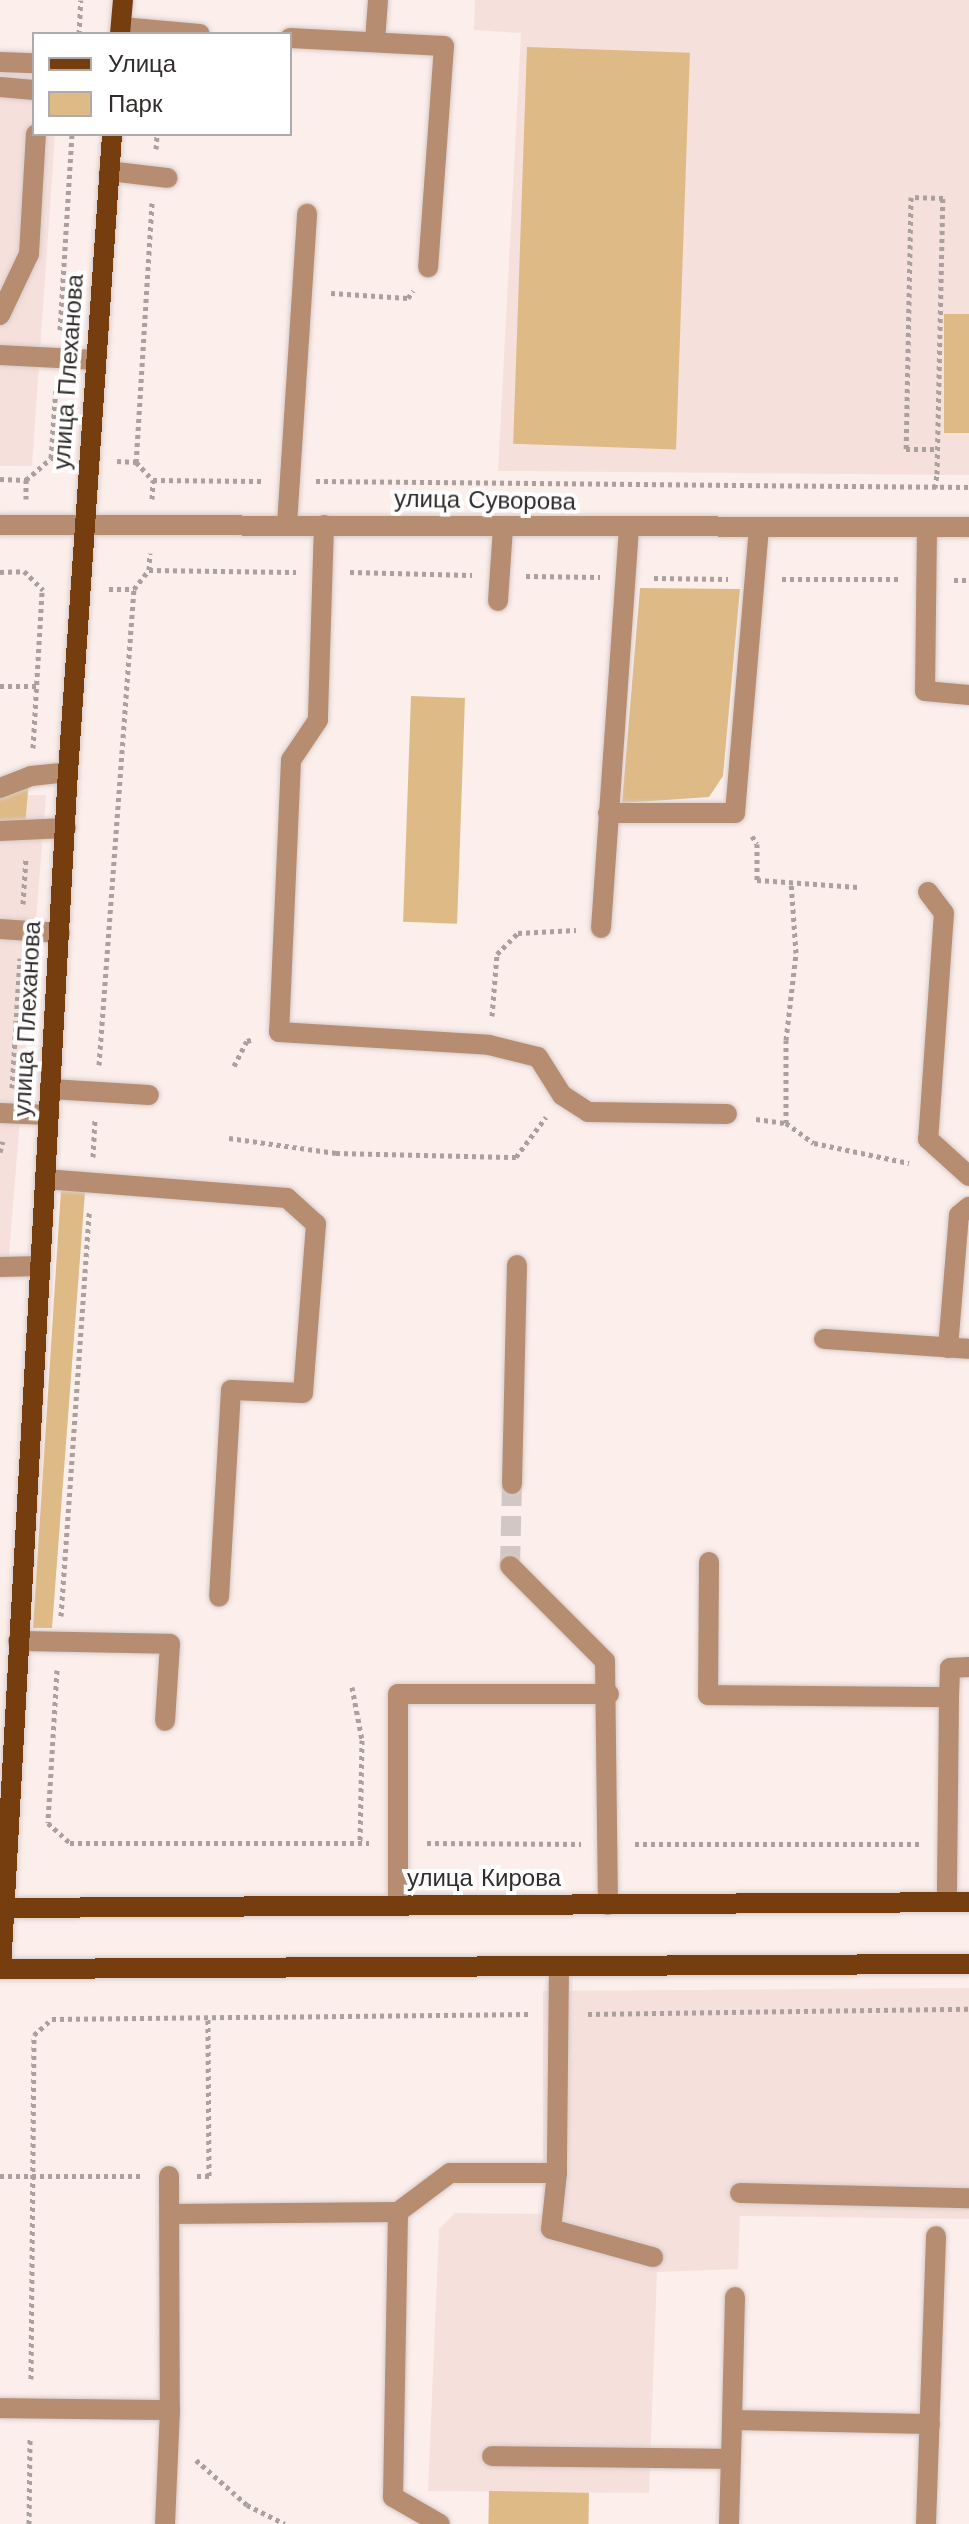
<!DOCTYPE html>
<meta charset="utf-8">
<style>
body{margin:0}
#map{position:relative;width:969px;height:2524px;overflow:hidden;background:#fbeeeb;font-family:"Work Sans",sans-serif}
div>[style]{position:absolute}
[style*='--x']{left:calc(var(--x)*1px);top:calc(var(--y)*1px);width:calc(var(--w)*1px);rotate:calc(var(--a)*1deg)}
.built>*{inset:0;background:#f5e0dc}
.green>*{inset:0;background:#deba86;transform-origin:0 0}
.minor-tunnel>*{height:20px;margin-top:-10px;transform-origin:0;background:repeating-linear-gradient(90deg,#d3c7c5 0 20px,transparent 0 30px)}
.path>*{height:5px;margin-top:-2.5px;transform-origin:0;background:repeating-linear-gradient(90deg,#aaa09e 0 4px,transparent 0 8px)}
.roads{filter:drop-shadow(0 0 2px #d7cbc9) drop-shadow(0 0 2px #d7cbc9)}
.minor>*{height:20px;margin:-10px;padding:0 10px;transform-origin:10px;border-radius:10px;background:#b78d71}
.major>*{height:20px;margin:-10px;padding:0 10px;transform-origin:10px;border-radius:10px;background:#763d0e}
span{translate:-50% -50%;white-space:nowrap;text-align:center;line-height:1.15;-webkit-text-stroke:8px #fff;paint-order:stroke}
.street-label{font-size:24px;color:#322d2c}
.legend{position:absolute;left:32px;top:32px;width:260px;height:104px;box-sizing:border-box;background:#fff;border:2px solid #adabab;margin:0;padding:10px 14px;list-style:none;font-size:24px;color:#322d2c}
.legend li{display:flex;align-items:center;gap:16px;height:40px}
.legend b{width:40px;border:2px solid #adabab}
</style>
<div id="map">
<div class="built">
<i style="clip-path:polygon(475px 0,969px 0,969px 475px,498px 471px,521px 33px,474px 30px)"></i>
<i style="clip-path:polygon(0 73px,34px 74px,34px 134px,55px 134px,32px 466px,0 466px)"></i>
<i style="clip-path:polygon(0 795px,46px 795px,8px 1267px,0 1267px)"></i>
<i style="clip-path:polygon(969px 1988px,969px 2219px,740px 2216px,738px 2269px,657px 2272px,649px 2493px,428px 2491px,439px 2229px,455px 2213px,543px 2214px,543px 1991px)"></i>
</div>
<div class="green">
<i style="left:527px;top:47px;width:163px;height:397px;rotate:2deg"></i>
<i style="left:944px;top:314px;width:25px;height:119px"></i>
<i style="clip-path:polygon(640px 588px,740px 589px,723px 776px,709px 797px,622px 803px)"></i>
<i style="left:411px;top:696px;width:54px;height:226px;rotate:2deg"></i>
<i style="clip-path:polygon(29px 779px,25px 827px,0 830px,0 790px)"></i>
<i style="clip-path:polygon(61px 1190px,85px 1192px,52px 1628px,33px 1628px)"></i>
<i style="left:489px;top:2491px;width:100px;height:33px;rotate:1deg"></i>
</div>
<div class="minor-tunnel">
<i style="--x:510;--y:1566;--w:82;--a:-88.6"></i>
</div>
<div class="path">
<i style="--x:79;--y:34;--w:34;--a:-87"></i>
<i style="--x:156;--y:149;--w:15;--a:-86"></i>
<i style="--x:152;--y:203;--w:259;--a:93.5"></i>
<i style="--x:136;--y:462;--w:25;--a:47"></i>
<i style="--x:153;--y:480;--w:109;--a:0.5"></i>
<i style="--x:331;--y:293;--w:77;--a:3.7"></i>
<i style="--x:408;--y:298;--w:9;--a:-54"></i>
<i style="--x:60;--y:330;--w:196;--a:-86.5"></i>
<i style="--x:51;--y:458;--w:71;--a:-86"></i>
<i style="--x:117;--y:461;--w:19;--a:3"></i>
<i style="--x:0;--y:479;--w:26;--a:2"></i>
<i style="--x:26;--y:480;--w:33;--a:-41"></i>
<i style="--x:51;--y:458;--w:12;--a:5"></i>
<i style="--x:316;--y:481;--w:653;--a:0.53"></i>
<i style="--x:935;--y:488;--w:14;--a:-82"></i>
<i style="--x:937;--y:474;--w:276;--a:-88.8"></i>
<i style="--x:943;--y:198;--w:32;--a:-178"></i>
<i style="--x:911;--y:197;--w:252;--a:91.1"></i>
<i style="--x:906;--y:449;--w:31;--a:0"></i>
<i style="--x:26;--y:499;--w:19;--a:-90"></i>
<i style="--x:152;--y:499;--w:19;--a:-87"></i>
<i style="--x:149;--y:570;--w:147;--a:0.8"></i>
<i style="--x:0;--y:572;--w:24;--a:-2"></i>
<i style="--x:24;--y:571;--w:27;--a:45"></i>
<i style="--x:350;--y:572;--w:122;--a:1.4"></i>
<i style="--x:526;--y:576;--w:74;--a:0.8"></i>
<i style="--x:654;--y:578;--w:74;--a:0.8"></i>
<i style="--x:782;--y:579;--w:118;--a:0"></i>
<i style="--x:954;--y:580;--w:15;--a:0"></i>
<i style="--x:109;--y:589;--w:25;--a:0"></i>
<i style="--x:0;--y:686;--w:37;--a:0"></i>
<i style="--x:33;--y:748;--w:158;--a:-86.7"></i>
<i style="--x:752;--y:836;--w:9;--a:58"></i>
<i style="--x:757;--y:844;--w:36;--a:90"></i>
<i style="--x:757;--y:880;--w:101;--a:4"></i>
<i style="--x:23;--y:904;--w:46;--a:-86.3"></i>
<i style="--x:492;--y:1016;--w:62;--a:-85.4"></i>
<i style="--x:497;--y:954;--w:30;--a:-45"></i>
<i style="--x:518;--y:933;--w:58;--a:-3"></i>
<i style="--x:99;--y:1065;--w:477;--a:-85.8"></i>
<i style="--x:134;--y:589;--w:24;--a:-52"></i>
<i style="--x:149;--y:570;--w:17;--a:-87"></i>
<i style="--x:234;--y:1066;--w:28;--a:-63"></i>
<i style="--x:247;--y:1041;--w:6;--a:-18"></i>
<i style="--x:12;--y:1088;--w:130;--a:-86.5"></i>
<i style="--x:756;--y:1119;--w:30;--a:8"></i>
<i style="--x:786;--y:1123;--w:34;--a:36"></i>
<i style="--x:814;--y:1143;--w:97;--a:11.9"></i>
<i style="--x:786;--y:1123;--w:83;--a:-90"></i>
<i style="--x:786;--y:1040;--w:88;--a:-83.4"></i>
<i style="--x:796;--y:953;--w:71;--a:-94"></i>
<i style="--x:229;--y:1138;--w:108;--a:8"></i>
<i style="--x:336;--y:1153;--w:180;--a:1.3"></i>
<i style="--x:516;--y:1157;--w:50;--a:-53.1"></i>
<i style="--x:0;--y:1152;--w:11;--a:-75"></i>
<i style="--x:93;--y:1157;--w:38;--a:-87"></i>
<i style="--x:61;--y:1616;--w:406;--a:-86"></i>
<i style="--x:57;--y:1670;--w:153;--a:93.4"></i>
<i style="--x:48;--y:1823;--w:30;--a:42"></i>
<i style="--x:70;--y:1843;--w:299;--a:0"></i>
<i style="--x:352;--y:1687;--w:54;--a:79.3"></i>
<i style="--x:362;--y:1740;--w:103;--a:91.1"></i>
<i style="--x:427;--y:1843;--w:154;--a:0.4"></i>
<i style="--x:635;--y:1844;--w:286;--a:0"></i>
<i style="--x:588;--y:2014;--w:381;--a:-0.8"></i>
<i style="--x:0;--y:2176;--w:143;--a:0"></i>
<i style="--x:197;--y:2176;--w:12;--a:0"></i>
<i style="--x:209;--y:2176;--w:159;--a:-90.4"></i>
<i style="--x:31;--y:2379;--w:344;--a:-89.5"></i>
<i style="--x:34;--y:2035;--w:24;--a:-42"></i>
<i style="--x:52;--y:2019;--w:478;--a:-0.6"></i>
<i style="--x:196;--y:2460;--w:68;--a:41.4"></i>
<i style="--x:247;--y:2505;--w:42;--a:26.6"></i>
<i style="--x:29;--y:2524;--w:87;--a:-89.3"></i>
</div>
<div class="roads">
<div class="minor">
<i style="--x:121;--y:27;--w:79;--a:5.1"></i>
<i style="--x:290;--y:38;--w:154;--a:3"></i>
<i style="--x:444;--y:46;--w:222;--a:94.1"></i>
<i style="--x:375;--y:41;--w:41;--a:-85.8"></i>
<i style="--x:0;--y:62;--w:34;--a:2"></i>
<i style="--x:0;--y:87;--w:34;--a:5"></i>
<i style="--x:109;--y:171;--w:59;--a:6.8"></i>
<i style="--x:0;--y:315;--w:68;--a:-64.6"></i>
<i style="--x:29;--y:254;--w:120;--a:-86.7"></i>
<i style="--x:0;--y:355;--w:96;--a:3"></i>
<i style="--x:0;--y:525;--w:969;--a:0.12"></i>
<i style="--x:287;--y:525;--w:312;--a:-86.3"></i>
<i style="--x:324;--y:525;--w:195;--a:91.8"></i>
<i style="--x:318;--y:720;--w:48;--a:124"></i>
<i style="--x:291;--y:760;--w:272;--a:92.5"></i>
<i style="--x:279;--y:1032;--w:210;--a:3.5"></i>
<i style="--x:489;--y:1045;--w:50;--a:13.8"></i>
<i style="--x:538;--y:1057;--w:45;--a:57.7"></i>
<i style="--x:562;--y:1095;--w:31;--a:33"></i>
<i style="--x:588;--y:1112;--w:139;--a:0.8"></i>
<i style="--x:927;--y:528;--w:163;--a:90.7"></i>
<i style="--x:925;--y:691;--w:44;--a:5.2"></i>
<i style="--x:498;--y:601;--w:74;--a:-86.1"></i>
<i style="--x:0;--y:788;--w:33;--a:-21"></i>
<i style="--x:31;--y:776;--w:37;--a:-6"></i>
<i style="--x:608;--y:813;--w:127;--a:0"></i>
<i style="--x:735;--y:813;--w:284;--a:-85.2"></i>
<i style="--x:0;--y:831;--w:66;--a:-2.6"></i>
<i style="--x:928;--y:892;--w:26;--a:53"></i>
<i style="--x:944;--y:913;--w:227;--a:94"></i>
<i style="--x:928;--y:1139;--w:55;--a:42.1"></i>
<i style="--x:601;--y:928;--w:400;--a:-86"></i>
<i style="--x:0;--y:929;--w:60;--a:3.8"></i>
<i style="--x:51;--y:1089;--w:98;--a:3.5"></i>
<i style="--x:0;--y:1113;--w:49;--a:2.3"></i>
<i style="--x:45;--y:1179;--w:243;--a:4.5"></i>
<i style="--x:287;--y:1198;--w:39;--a:42"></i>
<i style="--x:316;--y:1224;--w:169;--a:94.4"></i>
<i style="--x:303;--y:1393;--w:72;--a:-177.6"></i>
<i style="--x:231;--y:1390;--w:207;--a:93.3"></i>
<i style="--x:0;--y:1267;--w:40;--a:-1.4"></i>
<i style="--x:824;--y:1339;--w:145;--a:3.9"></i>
<i style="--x:948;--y:1348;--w:133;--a:-85.3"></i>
<i style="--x:959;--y:1215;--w:13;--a:-39"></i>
<i style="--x:512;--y:1484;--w:219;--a:-88.7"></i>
<i style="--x:709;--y:1562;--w:133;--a:90.4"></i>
<i style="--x:708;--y:1695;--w:241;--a:0.5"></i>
<i style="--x:949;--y:1697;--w:205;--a:90.6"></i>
<i style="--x:510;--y:1566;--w:134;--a:45"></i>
<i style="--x:605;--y:1661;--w:244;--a:89.3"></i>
<i style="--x:18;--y:1641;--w:152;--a:1.1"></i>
<i style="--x:170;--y:1644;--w:77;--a:93.7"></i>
<i style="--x:949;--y:1697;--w:29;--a:-88"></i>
<i style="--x:950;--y:1668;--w:19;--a:-3"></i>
<i style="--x:398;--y:1905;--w:211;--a:-90"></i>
<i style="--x:398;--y:1694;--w:211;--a:0"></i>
<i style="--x:559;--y:1967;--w:206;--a:90.6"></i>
<i style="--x:557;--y:2173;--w:56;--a:96.1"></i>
<i style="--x:551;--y:2229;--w:106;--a:15.4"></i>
<i style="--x:169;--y:2176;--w:234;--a:89.8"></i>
<i style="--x:740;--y:2193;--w:229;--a:1.3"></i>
<i style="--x:398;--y:2212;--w:285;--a:91"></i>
<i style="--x:393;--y:2497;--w:54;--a:29.9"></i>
<i style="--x:170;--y:2214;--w:228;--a:-0.5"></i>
<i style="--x:398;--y:2212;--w:65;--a:-36.9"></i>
<i style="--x:450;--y:2173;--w:107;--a:0"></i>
<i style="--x:0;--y:2408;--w:170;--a:0.7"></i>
<i style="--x:170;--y:2410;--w:114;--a:92.5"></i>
<i style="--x:732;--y:2420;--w:123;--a:-88.6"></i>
<i style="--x:492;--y:2456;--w:239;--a:0.7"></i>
<i style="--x:729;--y:2524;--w:104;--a:-88.3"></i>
<i style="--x:732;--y:2420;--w:198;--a:1.2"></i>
<i style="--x:926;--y:2524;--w:288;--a:-88"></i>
</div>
<div class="major">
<i style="--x:120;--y:34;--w:34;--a:-85"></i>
<i style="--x:0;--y:1908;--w:969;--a:-0.35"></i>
<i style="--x:0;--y:1969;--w:969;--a:-0.3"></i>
<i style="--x:1;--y:1969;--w:1199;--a:-86.8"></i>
<i style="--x:68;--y:772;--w:640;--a:-86.05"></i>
</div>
</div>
<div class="street-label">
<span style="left:69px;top:372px;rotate:-86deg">улица Плеханова</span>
<span style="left:485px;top:501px;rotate:1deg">улица Суворова</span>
<span style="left:28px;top:1019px;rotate:-87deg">улица Плеханова</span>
<span style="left:484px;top:1879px">улица Кирова</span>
</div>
<ul class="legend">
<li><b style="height:10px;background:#763d0e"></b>Улица</li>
<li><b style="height:22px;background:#deba86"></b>Парк</li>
</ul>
</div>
